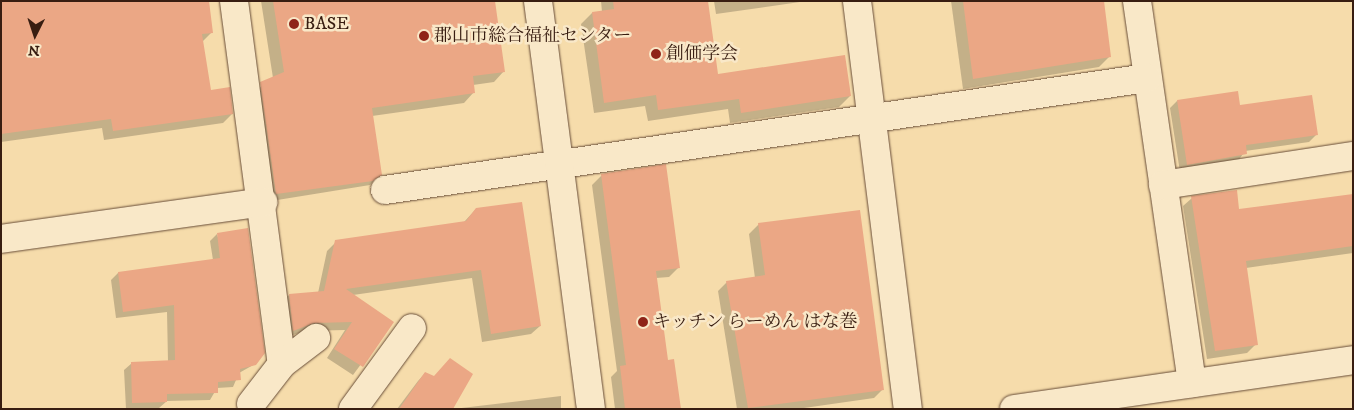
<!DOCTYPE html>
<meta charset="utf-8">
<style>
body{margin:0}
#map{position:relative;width:1354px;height:410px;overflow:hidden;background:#f6dcab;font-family:"IM FELL DW Pica","Noto Serif JP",serif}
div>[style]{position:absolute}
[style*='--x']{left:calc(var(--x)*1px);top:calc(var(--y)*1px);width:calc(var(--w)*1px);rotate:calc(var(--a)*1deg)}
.shadow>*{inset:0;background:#0003}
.building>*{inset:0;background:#eba785}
.roads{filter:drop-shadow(0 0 1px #684d38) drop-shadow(0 0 1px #684d38)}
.minor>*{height:28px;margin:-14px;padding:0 14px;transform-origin:14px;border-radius:14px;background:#f9e8c8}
.tertiary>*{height:28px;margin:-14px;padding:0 14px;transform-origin:14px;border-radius:14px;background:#f9e8c8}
.dots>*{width:14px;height:14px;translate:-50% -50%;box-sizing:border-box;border:2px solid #f9e8c8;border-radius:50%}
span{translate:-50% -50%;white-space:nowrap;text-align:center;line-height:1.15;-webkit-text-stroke:5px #f9e8c8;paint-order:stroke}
.poi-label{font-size:18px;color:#381d11}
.left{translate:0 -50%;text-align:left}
.frame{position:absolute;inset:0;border:2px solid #381d11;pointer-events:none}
.north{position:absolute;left:10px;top:10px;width:50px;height:50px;-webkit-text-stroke:4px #f9e8c8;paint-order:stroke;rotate:184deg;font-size:14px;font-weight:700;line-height:20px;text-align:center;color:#381d11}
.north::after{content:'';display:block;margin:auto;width:18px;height:22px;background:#381d11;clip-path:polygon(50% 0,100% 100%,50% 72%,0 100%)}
</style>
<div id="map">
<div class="shadow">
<i style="clip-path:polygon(1px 1px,212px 32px,202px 42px,210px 91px,232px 114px,223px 123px,104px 140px,102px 128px,1px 142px)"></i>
<i style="clip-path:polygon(261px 1px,494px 1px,504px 71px,494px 82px,473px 85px,474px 92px,464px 103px,372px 116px,381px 174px,370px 185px,265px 202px,251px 94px,273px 78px)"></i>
<i style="clip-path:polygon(601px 1px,706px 1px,717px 75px,850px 96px,839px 107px,730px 123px,728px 109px,648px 121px,645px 106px,594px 113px,581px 24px,592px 13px,602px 12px)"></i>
<i style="clip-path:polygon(714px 1px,807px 1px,716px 14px)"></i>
<i style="clip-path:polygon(951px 1px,1103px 1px,1110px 56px,1099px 67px,963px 89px)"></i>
<i style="clip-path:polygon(1177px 101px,1316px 135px,1309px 142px,1245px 151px,1238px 161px,1180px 172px,1170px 108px)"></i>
<i style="clip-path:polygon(602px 175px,679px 267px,669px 277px,656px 278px,666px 361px,680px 409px,615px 409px,611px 377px,617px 371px,592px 185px)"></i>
<i style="clip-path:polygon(1353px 195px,1353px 253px,1246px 268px,1256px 344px,1247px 353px,1207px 359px,1183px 206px,1192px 198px,1238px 210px)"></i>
<i style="clip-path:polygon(476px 209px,540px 326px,531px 334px,482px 342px,472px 278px,353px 295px,392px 322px,353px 375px,327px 358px,345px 330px,304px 331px,285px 338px,280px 304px,289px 295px,318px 293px,327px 251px,336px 242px,464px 222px)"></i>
<i style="clip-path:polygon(759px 224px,883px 389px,874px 398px,797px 409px,737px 409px,718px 291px,727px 282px,755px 278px,749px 234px)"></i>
<i style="clip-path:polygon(217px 234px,255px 364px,239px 373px,233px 387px,217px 388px,210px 400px,167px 401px,159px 408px,126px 409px,124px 370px,132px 363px,168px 362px,167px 312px,116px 318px,111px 280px,118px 273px,213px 260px,210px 241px)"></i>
<i style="clip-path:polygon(425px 373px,452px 409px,397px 409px,418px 381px)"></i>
<i style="clip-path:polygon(561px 396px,561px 409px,453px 409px)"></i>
</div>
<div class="building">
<i style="clip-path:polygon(1px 1px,209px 1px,213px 33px,202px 34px,211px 90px,230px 87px,233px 114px,113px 131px,111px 119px,1px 134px)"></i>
<i style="clip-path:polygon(273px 1px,495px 1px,505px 72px,473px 76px,475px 93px,372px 108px,382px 175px,373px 181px,276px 194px,260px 82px,284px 72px)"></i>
<i style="clip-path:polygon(613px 1px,708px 1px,718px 74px,845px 55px,851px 96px,741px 113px,739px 99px,658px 110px,656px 95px,604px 103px,592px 12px,614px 9px)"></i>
<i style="clip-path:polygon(963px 1px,1104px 1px,1111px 57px,973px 79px)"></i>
<i style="clip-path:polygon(1238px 91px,1240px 105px,1312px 95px,1318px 135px,1246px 145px,1247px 154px,1187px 165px,1177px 100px)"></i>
<i style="clip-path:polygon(666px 164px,680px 268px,656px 271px,668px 360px,674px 359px,681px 409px,625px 409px,620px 366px,626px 365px,601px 174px)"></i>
<i style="clip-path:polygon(1237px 190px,1239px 209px,1353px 194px,1353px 246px,1246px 261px,1258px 345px,1215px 351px,1191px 196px)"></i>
<i style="clip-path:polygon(522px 202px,541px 326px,491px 334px,481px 270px,346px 289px,394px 322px,363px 367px,334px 349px,352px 322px,314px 323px,293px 331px,289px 294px,324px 291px,335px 240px,466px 221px,476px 208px)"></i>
<i style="clip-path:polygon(860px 210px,884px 390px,748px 408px,726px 281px,765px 275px,758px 223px)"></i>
<i style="clip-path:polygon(248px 228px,265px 353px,256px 365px,240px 369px,241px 380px,218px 382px,218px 393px,167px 394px,167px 402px,132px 403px,131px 362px,175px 360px,174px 305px,123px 312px,118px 272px,220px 258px,217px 233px)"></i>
<i style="clip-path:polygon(450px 358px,473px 374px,453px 409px,399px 409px,425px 372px,434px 376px)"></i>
</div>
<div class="roads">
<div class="minor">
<i style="--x:234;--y:1;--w:366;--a:82.5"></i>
<i style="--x:857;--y:1;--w:411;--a:82.9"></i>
<i style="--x:1137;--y:1;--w:386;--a:81.8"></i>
<i style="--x:1163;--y:185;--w:192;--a:-8.7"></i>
<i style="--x:385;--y:190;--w:770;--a:-8.36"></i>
<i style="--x:1;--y:239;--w:265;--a:-8"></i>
<i style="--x:251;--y:404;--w:51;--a:-52.2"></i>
<i style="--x:282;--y:364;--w:43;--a:-37.4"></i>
<i style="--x:353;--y:409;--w:100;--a:-53.9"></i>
<i style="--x:1014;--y:409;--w:343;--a:-8.2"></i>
</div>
<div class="tertiary">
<i style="--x:538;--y:1;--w:411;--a:82.6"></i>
</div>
</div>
<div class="dots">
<i style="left:294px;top:24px;background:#8f2418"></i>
<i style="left:424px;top:36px;background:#8f2418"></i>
<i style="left:656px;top:54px;background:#8f2418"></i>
<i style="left:643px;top:322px;background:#8f2418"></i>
</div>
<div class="poi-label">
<span class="left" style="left:304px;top:24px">BASE</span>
<span class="left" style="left:434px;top:36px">郡山市総合福祉センター</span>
<span class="left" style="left:666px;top:54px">創価学会</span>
<span class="left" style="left:653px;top:322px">キッチン らーめん はな巻</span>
</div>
<div class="frame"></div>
<div class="north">N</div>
</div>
